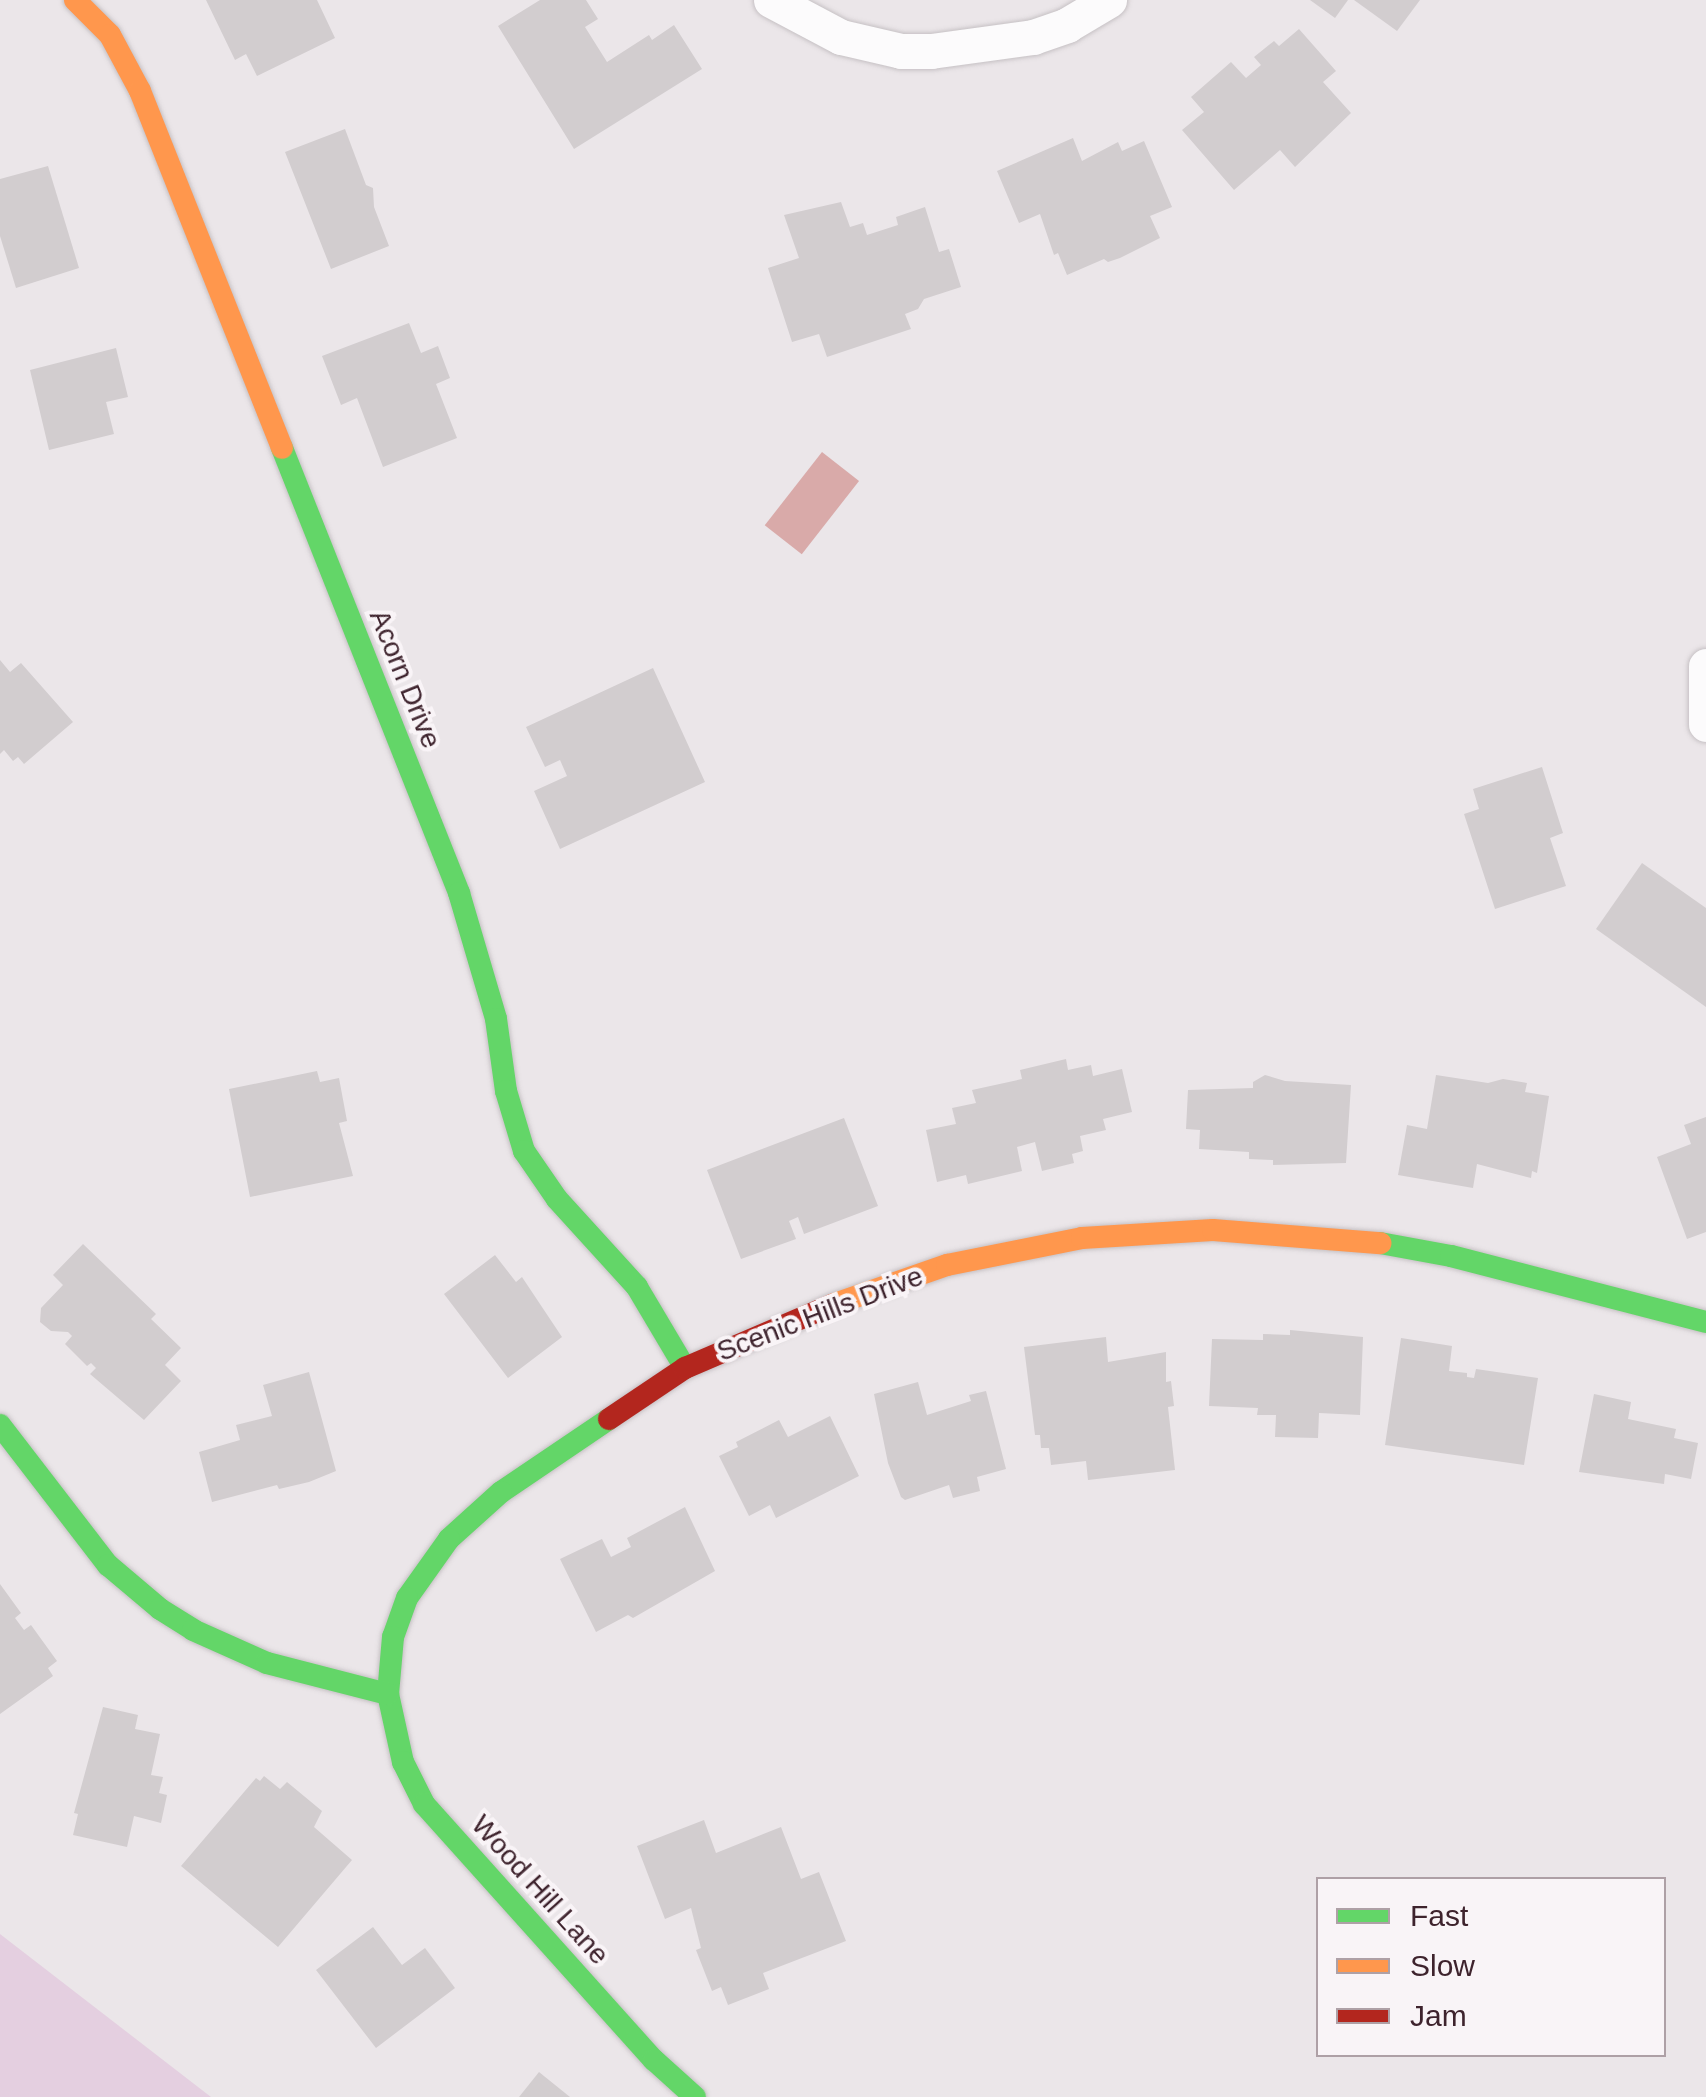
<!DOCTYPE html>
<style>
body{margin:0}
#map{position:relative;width:1706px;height:2097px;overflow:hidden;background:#ebe6e9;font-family:Arial,sans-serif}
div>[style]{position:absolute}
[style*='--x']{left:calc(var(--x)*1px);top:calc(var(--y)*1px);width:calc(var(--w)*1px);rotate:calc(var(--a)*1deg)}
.green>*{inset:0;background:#e4cfe0}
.water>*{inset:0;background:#d9aaa9;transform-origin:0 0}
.building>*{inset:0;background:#d2cdcf}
.roads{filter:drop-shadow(0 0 2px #c6c1c4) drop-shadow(0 0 2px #c6c1c4)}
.street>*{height:35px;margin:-17.5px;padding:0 17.5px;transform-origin:17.5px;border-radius:17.5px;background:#fcfbfc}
.fast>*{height:22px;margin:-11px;padding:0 11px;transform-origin:11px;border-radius:11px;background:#63d668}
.slow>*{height:22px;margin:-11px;padding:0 11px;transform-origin:11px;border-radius:11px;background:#ff974d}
.jam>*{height:22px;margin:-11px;padding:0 11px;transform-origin:11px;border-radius:11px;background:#b3261e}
span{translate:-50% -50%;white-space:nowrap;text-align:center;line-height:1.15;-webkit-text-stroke:8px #f9f4f7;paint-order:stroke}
.street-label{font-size:28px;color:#3e232d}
.legend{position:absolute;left:1316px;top:1877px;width:350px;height:180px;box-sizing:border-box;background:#f9f4f7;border:2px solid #aea0a6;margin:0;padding:12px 18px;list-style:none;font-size:30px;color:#3e232d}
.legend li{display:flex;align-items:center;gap:20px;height:50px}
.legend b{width:50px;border:2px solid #aea0a6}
</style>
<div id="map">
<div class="green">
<i style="clip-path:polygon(0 1934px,211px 2097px,0 2097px)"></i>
</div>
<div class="water">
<i style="left:822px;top:452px;width:47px;height:93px;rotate:38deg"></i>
</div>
<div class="building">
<i style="clip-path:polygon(206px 0,317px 0,335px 38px,257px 76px,246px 54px,235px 60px)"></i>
<i style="clip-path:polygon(540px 0,586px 0,598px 19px,585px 27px,607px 62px,649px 35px,652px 40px,674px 25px,702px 69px,574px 149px,498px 26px)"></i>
<i style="clip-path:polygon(1310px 0,1348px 0,1335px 18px)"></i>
<i style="clip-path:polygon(1354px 0,1420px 0,1397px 31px)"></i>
<i style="clip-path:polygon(1299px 29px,1336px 71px,1323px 82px,1351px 113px,1295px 167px,1280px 150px,1234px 190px,1182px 130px,1204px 112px,1191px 97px,1231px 62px,1246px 78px,1261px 65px,1254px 57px,1274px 41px,1279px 46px)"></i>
<i style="clip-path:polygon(345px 129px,366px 185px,373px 188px,374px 207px,389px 246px,331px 269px,285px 152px)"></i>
<i style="clip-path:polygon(1073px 138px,1082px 161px,1118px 142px,1122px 151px,1144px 141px,1172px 207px,1150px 216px,1160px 238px,1120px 258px,1108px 262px,1104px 259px,1067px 275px,1058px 253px,1054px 255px,1040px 214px,1019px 223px,997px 171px)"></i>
<i style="clip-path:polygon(48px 166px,79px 268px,16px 288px,0 236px,0 179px)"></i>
<i style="clip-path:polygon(841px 202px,850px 227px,863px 223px,867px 235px,898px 225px,896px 217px,925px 207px,939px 252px,949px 249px,961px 287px,924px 299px,918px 309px,905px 314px,911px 329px,827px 357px,819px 334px,792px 342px,768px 268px,799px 258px,784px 215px)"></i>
<i style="clip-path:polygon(409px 323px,421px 353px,438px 346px,450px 378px,436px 384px,457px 438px,383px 467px,357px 398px,341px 405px,322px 356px)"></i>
<i style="clip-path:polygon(116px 348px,128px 397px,106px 402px,114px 434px,49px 450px,30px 370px)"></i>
<i style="clip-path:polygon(0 660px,10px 672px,21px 663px,73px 722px,24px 764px,18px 757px,13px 761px,4px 750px,0 754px)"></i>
<i style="clip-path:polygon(653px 668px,705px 782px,560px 849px,534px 791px,567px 776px,560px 760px,545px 767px,526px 727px)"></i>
<i style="clip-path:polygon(1542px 767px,1563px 833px,1550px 838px,1566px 886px,1495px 909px,1464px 814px,1479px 809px,1473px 789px)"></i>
<i style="clip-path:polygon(1642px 863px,1706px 908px,1706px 1007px,1596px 929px)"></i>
<i style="clip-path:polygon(1066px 1059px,1068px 1070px,1091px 1065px,1093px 1076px,1122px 1069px,1132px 1112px,1103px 1119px,1106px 1130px,1080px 1136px,1083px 1151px,1072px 1154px,1074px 1163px,1042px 1171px,1035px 1142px,1017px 1147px,1022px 1171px,968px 1184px,966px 1175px,937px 1182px,926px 1130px,956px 1124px,952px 1108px,976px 1103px,972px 1090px,1022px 1079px,1020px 1070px)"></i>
<i style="clip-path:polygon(317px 1071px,320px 1082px,339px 1078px,347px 1121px,339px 1123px,353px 1176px,250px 1197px,229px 1089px)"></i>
<i style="clip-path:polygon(1265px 1075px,1285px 1081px,1351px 1085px,1346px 1163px,1273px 1165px,1273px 1160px,1249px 1159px,1249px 1152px,1199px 1149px,1200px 1130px,1186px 1129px,1188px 1090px,1253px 1088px,1253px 1082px)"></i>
<i style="clip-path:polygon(1436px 1075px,1488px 1083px,1503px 1079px,1527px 1083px,1525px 1092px,1549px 1096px,1537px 1173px,1532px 1171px,1531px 1178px,1477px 1164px,1473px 1188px,1398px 1175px,1407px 1125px,1427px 1129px)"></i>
<i style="clip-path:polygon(1706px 1117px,1706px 1232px,1687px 1239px,1657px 1157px,1691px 1144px,1684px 1125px)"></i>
<i style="clip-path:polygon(844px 1118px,878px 1206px,804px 1234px,798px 1217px,789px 1221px,796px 1239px,741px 1259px,707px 1170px)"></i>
<i style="clip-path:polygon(83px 1244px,156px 1314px,151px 1319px,181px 1348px,165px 1365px,181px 1381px,144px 1420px,90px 1374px,96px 1368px,91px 1363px,87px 1366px,65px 1344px,72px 1336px,68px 1332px,51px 1331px,40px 1322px,41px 1308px,63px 1285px,53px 1275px)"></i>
<i style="clip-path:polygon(495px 1255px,516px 1282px,522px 1277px,562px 1337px,508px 1378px,444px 1294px)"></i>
<i style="clip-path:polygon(1290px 1330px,1363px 1337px,1360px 1415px,1319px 1413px,1318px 1438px,1275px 1437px,1276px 1415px,1257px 1415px,1258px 1408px,1209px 1406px,1212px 1339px,1263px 1340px,1263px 1334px,1290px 1335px)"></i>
<i style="clip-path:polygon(1106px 1337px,1108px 1362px,1166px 1352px,1166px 1382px,1171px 1381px,1174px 1406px,1168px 1407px,1175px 1470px,1088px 1480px,1086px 1461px,1051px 1465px,1049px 1448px,1041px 1448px,1040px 1435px,1035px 1435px,1024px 1347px)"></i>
<i style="clip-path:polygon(1401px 1338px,1452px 1346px,1449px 1371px,1467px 1373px,1467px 1377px,1474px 1378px,1476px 1369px,1538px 1378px,1524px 1465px,1385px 1445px)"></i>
<i style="clip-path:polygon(309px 1372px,336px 1471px,309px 1482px,279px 1489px,277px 1485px,212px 1502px,199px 1452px,240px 1440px,236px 1425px,272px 1416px,263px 1385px)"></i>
<i style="clip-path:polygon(918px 1382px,927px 1415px,971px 1401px,969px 1395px,986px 1391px,1006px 1469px,977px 1477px,980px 1491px,953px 1498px,949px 1485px,905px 1500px,901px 1497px,888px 1463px,874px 1394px)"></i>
<i style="clip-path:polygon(1594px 1394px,1631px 1402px,1628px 1419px,1676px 1429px,1674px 1438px,1698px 1443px,1691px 1479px,1665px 1474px,1664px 1484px,1579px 1472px)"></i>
<i style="clip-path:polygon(830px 1416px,859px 1476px,776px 1518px,770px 1505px,749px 1516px,719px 1456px,738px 1447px,736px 1442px,779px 1420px,788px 1437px)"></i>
<i style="clip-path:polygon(685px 1507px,715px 1571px,633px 1618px,628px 1615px,596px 1632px,560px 1559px,602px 1539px,611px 1557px,631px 1547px,627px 1538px)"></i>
<i style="clip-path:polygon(0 1584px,21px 1613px,15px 1618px,24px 1630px,31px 1625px,57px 1661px,48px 1668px,53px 1676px,0 1714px)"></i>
<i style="clip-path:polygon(103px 1707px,138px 1715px,135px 1729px,160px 1734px,151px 1775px,163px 1777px,159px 1793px,167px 1795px,161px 1823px,134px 1816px,127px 1847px,73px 1835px,78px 1814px,74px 1813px)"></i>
<i style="clip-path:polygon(264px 1776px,280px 1789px,287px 1782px,322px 1811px,314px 1827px,352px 1860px,278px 1947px,181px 1866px,256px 1778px,260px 1781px)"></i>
<i style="clip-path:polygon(704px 1820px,716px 1853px,781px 1827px,801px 1879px,819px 1872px,846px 1941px,763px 1973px,769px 1989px,728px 2005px,721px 1987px,712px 1991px,696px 1950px,701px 1948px,691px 1908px,665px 1919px,637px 1846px)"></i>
<i style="clip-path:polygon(373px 1927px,402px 1965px,425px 1948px,455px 1988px,376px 2048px,316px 1970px)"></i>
<i style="clip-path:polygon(539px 2072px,570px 2097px,519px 2097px)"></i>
</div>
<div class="roads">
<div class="street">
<i style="--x:771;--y:0;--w:79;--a:27.9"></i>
<i style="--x:841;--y:37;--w:62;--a:13.1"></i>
<i style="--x:901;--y:51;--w:30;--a:0"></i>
<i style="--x:931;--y:51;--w:103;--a:-7.8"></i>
<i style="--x:1033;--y:37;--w:36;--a:-19"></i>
<i style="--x:1067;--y:25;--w:49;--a:-30.8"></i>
<i style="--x:1706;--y:666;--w:58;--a:90"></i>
</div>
<div class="fast">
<i style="--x:282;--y:448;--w:479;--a:68.3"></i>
<i style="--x:459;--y:893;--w:131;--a:73.6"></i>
<i style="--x:496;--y:1019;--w:73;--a:82.1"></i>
<i style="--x:506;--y:1091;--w:63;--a:73.3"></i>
<i style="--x:524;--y:1151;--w:58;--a:55.5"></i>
<i style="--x:557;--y:1199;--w:119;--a:47.7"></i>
<i style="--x:637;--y:1287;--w:94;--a:59.3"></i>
<i style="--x:1380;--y:1243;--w:72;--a:10.4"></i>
<i style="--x:1451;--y:1256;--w:263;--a:14.5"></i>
<i style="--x:609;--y:1419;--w:130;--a:145.9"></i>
<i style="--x:501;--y:1492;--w:70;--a:137.9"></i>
<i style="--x:449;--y:1539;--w:72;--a:125.4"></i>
<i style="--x:407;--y:1598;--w:41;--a:109.7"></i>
<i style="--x:393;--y:1637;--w:57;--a:95"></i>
<i style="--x:388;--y:1694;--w:70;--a:77.6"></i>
<i style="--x:403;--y:1762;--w:47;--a:63.4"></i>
<i style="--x:424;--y:1804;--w:344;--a:48.1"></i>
<i style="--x:654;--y:2060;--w:55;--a:42.1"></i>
<i style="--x:0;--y:1425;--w:177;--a:52.4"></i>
<i style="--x:108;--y:1565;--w:68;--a:40.2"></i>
<i style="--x:160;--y:1609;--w:39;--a:32"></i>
<i style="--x:193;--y:1630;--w:81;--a:24"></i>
<i style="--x:267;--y:1663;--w:125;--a:14.4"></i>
</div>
<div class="slow">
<i style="--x:75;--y:0;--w:49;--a:45"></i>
<i style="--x:110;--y:35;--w:64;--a:61.8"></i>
<i style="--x:140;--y:91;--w:384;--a:68.3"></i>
<i style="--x:832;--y:1305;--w:122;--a:-19.2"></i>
<i style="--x:947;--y:1265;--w:138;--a:-11.3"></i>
<i style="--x:1082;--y:1238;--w:131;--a:-3.5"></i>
<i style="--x:1213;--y:1230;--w:168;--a:4.5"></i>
</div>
<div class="jam">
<i style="--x:609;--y:1419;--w:92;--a:-33.9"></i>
<i style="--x:685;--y:1368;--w:160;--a:-23.2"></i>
</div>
</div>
<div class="street-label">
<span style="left:405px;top:679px;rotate:68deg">Acorn Drive</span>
<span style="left:820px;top:1314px;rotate:-21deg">Scenic Hills Drive</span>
<span style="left:540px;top:1890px;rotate:48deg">Wood Hill Lane</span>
</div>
<ul class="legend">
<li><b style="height:12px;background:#63d668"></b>Fast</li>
<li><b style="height:12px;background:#ff974d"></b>Slow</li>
<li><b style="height:12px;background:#b3261e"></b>Jam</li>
</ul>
</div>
